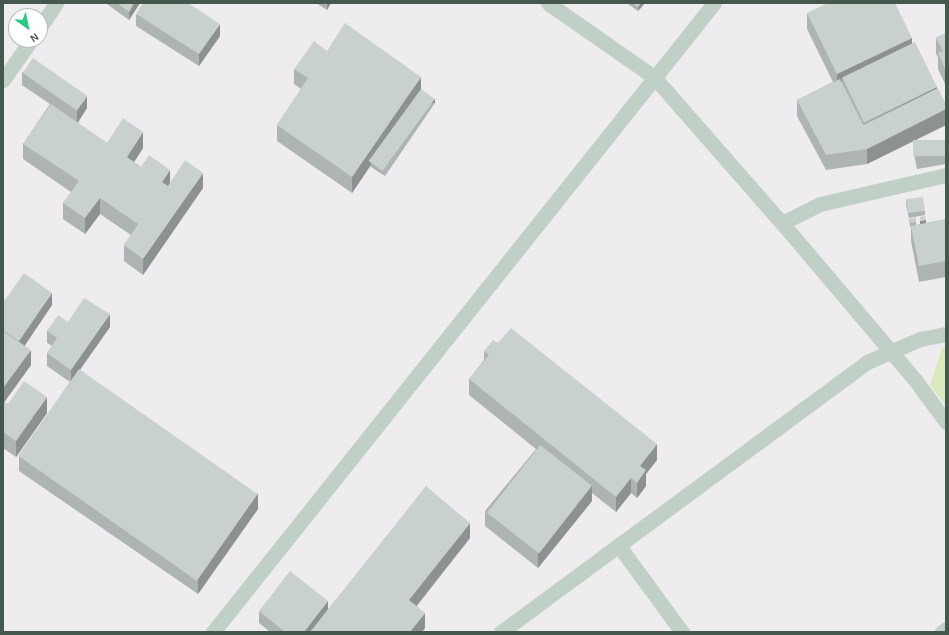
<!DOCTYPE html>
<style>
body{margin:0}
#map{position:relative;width:949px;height:635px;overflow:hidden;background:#efecef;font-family:Karla,sans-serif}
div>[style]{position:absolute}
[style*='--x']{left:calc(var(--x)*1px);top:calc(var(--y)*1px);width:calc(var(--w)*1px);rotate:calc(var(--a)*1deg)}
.green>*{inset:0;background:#d9eabd}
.minor>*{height:12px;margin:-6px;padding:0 6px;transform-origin:6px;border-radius:6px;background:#c1d0c7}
.tertiary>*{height:15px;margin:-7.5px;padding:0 7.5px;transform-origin:7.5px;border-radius:7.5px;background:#c1d0c7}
.wall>*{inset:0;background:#adb4b2}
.shaded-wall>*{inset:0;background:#8d9291;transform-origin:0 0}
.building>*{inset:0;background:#c9d1cf;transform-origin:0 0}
span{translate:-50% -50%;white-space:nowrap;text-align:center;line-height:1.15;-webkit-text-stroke:4px #fff;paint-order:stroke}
.frame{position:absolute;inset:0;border:4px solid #46584e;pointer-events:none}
.north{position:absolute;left:8px;top:8px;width:40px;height:40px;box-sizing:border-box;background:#fff;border:1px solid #b5bcb8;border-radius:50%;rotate:147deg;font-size:11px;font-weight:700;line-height:16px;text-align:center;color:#46584e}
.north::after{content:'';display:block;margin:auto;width:14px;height:18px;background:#29cc84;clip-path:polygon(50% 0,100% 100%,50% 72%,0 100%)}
</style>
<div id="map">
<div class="green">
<i style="clip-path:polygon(946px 347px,946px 406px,930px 385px,942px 348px)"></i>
</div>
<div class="minor">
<i style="--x:941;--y:632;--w:6;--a:-39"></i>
</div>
<div class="tertiary">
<i style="--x:548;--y:3;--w:129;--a:34.9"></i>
<i style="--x:654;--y:77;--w:194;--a:48.8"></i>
<i style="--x:782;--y:223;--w:207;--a:49.7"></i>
<i style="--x:916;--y:381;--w:51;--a:53.8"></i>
<i style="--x:40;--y:27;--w:29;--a:-56"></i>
<i style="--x:3;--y:80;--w:49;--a:-55"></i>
<i style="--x:782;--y:223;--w:42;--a:-26.6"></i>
<i style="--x:820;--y:204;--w:129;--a:-13"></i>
<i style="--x:619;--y:546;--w:107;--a:53.8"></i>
<i style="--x:213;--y:632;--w:804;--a:-51.46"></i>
<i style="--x:501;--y:632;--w:455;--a:-36.4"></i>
<i style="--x:867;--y:362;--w:58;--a:-23.5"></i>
<i style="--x:920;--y:339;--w:26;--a:-11"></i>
</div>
<div class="wall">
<i style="clip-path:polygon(107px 3px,140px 3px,129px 20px,107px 4px)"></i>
<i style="clip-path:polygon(316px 3px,331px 3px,327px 10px)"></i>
<i style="clip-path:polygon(629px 3px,645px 3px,638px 11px,629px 5px)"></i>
<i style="clip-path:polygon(807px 13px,912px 43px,946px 105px,946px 125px,867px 164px,826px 170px,797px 116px,797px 100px,833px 82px,807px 29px)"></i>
<i style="clip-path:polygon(136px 14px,220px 36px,199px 66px,136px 26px)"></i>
<i style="clip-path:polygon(946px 33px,946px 86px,938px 69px,938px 57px,936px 54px,936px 38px)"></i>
<i style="clip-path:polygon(327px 51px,421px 89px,435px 103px,385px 176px,371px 167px,371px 165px,352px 193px,277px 141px,277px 125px,301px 89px,294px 84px,294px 69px)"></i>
<i style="clip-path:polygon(22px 72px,87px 108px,78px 123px,107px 143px,143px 148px,134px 162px,141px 167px,170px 183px,203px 188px,143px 275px,124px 261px,124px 245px,131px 235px,100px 214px,85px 234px,63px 219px,63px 203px,71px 192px,23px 159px,23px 144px,50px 104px,22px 85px)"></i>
<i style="clip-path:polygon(946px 140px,946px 164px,917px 169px,914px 154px,914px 146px)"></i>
<i style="clip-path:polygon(906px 200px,925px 211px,925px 215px,909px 218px,906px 205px)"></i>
<i style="clip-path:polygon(920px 217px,926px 223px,946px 219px,946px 277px,919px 282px,911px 241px,911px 227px,910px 227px,909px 219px,916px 222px,916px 225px,920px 224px)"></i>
<i style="clip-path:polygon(3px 299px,5px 300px,52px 305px,25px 345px,31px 365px,4px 402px,8px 404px,47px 413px,16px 457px,3px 448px)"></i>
<i style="clip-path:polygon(68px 322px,110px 327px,80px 370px,258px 509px,198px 594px,19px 471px,19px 456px,70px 382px,47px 366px,47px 353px,52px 346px,47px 343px,47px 331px)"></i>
<i style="clip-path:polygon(500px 340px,657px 460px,646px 474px,646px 486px,637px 498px,631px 493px,616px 512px,592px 493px,592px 501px,538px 568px,485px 526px,485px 511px,536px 449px,469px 395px,469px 379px,484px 360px,484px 351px,498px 343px,500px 341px)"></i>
<i style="clip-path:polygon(470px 538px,417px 606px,425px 628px,422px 632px,270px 632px,259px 623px,259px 611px,328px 609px)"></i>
</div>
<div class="shaded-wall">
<i style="clip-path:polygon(134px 3px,140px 3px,129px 20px,129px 12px)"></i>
<i style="clip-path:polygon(327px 3px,331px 3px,327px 10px)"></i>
<i style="clip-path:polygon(641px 3px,645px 3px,638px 11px,638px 7px)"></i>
<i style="clip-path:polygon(220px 24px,220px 36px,199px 66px,199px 54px)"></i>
<i style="clip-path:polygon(912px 38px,912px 54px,842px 78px,842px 88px,837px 90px,837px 74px)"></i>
<i style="clip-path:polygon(421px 77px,421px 93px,371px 163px,371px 165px,352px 193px,352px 177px)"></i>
<i style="clip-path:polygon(937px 87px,937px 103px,864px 139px,864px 124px)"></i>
<i style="clip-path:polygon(87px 96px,87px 108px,77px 123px,77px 111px)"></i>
<i style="left:435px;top:99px;width:4px;height:88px;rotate:90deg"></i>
<i style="clip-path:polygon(946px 109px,946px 125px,867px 164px,867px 149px)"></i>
<i style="clip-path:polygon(143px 132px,143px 148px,127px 173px,127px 157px)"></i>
<i style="clip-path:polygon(170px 170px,170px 186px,162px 198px,162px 182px)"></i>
<i style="clip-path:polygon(203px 173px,203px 188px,143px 275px,143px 259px)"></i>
<i style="clip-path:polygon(100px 198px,100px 214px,85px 234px,85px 218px)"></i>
<i style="clip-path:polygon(926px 220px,926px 224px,920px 225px,920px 221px)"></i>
<i style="clip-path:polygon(52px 293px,52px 305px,19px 354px,19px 341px)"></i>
<i style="clip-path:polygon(110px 314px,110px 327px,71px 382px,71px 370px)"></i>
<i style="clip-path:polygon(31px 350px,31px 365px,3px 404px,3px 388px)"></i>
<i style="clip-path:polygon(47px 397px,47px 413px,16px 457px,16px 441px)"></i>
<i style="clip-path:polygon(657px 444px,657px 460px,646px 474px,646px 486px,637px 498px,637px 483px,640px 466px)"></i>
<i style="clip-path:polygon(631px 478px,631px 493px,616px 512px,616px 497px)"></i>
<i style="clip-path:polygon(592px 485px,592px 501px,538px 568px,538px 553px)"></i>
<i style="clip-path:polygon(258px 493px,258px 509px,198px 594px,198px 579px)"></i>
<i style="clip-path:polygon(470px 523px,470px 538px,409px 615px,409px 600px)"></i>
<i style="clip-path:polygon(328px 601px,328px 613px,314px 632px,304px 632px)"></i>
<i style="clip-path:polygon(425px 613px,425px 628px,422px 632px,410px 632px)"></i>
</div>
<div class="building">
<i style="clip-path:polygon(117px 3px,134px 3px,129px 12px)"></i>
<i style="clip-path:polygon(143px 3px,188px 3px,220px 24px,199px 54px,136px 14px)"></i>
<i style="clip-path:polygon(632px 3px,641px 3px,638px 7px)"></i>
<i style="clip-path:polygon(828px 3px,895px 3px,912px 38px,837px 74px,807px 13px)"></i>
<i style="clip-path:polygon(345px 23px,421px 77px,352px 177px,277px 125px,308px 78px,294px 69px,314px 41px,327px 51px)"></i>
<i style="clip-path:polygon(946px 33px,946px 71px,938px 53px,943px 51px,936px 38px)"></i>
<i style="left:915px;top:42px;width:50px;height:81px;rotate:64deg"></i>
<i style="left:33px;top:58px;width:66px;height:18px;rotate:35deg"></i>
<i style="clip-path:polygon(840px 79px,863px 125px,938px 88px,946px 105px,946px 109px,867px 149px,826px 155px,797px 100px)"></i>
<i style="left:421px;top:89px;width:17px;height:89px;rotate:36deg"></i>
<i style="clip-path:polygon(51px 104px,107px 143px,123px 118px,143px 132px,127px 157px,141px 167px,149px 155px,170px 170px,162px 182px,168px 186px,185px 160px,203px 173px,143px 259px,124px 245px,138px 224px,100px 198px,85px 218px,63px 203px,79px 181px,23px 144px)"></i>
<i style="left:946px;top:140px;width:16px;height:33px;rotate:90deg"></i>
<i style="left:923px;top:197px;width:14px;height:17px;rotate:82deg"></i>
<i style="clip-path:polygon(925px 216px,926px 220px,920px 221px,920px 217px)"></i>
<i style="clip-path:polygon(916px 217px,916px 222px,910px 223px,909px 219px)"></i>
<i style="clip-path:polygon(946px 219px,946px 261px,919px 266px,911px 226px)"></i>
<i style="clip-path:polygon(24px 273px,52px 293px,19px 341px,3px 330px,3px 299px,5px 300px)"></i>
<i style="clip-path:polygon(84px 298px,110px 314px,71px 370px,47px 353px,57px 338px,47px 331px,58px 315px,68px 322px)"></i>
<i style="clip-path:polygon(511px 328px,657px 444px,640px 466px,646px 470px,637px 483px,631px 478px,616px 497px,469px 379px,489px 355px,484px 351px,493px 340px,498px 343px)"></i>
<i style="clip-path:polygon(3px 331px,31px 350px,3px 388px)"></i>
<i style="left:79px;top:369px;width:218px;height:106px;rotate:35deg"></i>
<i style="clip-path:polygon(24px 381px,47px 397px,16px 441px,3px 432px,3px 401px,8px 404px)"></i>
<i style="left:540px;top:445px;width:66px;height:86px;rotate:38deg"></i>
<i style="clip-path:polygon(426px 486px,470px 523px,409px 600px,425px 613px,410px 632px,310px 632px)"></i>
<i style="clip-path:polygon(290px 571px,328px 601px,304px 632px,285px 632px,259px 611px)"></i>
</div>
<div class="frame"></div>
<div class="north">N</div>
</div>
